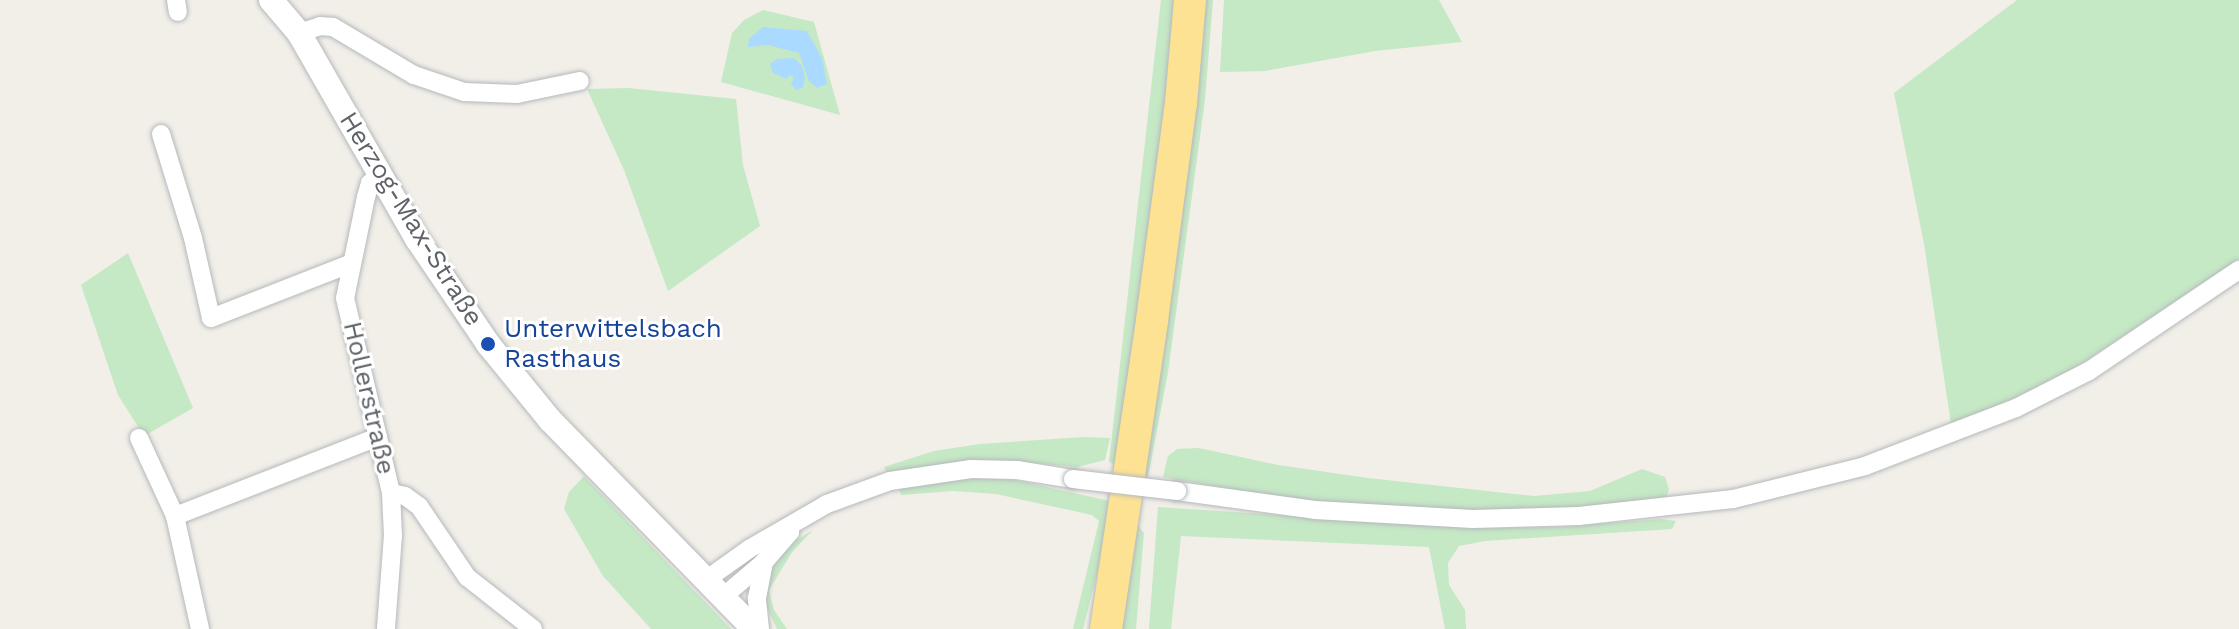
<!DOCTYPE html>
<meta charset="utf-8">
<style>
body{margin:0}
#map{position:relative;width:2239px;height:629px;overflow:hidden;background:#f1efe8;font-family:"Work Sans",sans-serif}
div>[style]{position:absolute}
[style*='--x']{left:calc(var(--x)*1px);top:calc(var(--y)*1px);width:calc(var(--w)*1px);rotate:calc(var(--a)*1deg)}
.green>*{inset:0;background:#c5e8c5}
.water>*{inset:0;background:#aadaff}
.roads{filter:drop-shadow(0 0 2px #b5b8bc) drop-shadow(0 0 2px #b5b8bc)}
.street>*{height:18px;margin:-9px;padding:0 9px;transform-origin:9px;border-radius:9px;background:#fff}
.secondary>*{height:24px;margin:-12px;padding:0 12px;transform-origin:12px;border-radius:12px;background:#fff}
.highway>*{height:32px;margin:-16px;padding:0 16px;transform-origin:16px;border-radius:16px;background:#fde293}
.bridges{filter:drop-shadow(0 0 2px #b5b8bc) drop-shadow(0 0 2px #b5b8bc)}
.street-bridge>*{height:18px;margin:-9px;padding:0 9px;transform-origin:9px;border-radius:9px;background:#fff}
.dots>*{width:22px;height:22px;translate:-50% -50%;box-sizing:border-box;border:4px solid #fff;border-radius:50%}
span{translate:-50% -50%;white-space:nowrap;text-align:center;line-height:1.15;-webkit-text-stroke:6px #fff;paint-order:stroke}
.street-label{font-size:26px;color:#5f6368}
.transit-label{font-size:26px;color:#164399}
.left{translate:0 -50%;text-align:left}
</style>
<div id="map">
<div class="green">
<i style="clip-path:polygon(1161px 0,1177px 0,1176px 18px,1118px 465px,1109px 462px)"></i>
<i style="clip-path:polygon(1199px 0,1213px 0,1205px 100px,1168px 372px,1148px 477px,1143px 475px)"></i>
<i style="clip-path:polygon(1224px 0,1439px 0,1462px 42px,1375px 51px,1265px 71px,1220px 72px)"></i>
<i style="clip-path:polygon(2017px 0,2239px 0,2239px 259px,2084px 362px,2011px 403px,1951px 424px,1924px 244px,1894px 93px)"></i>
<i style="clip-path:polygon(763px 10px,814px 22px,840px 115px,721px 82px,732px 33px,744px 20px)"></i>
<i style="clip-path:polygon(628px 88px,736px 99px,743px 165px,760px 226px,668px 291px,624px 170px,587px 89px)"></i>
<i style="clip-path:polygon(128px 253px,193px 408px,144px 436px,118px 395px,81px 285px)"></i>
<i style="clip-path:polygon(1084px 437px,1110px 438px,1105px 460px,1077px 467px,1022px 462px,887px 474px,884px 467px,934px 451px,980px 444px)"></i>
<i style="clip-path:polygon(1199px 448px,1278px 465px,1368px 478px,1534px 496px,1590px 491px,1642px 469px,1665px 477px,1669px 489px,1666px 499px,1576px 510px,1473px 511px,1315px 504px,1163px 477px,1168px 456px,1177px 449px)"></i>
<i style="clip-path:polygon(584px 476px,731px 629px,651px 629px,603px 576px,564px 509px,569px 492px)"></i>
<i style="clip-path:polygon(972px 478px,1015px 480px,1110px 501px,1108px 530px,1083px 629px,1073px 629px,1099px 521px,1092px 515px,996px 494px,953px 491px,901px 495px,898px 487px)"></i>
<i style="clip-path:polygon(1158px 507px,1476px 528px,1560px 527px,1661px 519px,1676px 521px,1672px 529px,1485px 541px,1459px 546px,1448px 563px,1449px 585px,1465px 610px,1466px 629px,1445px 629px,1429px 547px,1181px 536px,1171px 629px,1149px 629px)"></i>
<i style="clip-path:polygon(1136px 523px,1144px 533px,1136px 629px,1119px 629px)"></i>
<i style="clip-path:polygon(813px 530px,792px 552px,769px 590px,774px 610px,787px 629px,777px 629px,763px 599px,764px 580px,786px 546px)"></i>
</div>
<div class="water">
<i style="clip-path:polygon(763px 27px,807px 31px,822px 58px,827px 84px,817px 88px,809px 81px,799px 53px,768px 45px,748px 47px,749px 39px)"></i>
<i style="clip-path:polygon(794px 58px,802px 66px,805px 78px,803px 87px,796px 90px,791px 84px,794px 78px,790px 75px,786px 79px,773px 73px,770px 64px,777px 59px)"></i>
</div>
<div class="roads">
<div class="street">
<i style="--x:176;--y:0;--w:12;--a:81"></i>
<i style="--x:299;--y:33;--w:22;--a:-18"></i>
<i style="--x:320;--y:26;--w:13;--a:4"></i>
<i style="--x:333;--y:27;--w:94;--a:30.7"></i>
<i style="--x:414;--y:75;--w:53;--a:18.8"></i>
<i style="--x:464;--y:92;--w:53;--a:2.2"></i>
<i style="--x:517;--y:94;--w:64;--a:-11.7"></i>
<i style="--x:161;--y:134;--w:109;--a:72.9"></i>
<i style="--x:193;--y:238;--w:82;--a:77.3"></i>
<i style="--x:211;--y:318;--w:151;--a:-21.3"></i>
<i style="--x:380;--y:175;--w:13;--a:141"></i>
<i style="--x:370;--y:183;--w:15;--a:106"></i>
<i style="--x:366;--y:197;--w:103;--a:101.7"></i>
<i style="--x:345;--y:298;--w:200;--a:76.7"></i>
<i style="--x:391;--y:493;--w:42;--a:87.3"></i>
<i style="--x:393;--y:535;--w:94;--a:94.3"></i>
<i style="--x:139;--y:438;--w:86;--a:65.2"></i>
<i style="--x:175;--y:516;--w:116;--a:77.5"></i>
<i style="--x:1177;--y:491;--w:139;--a:7.8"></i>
<i style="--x:1315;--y:510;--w:158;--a:3.3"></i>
<i style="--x:1473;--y:519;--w:106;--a:-1.6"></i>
<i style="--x:1579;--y:516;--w:155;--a:-6.3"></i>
<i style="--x:1733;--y:499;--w:136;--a:-14"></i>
<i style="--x:1865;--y:466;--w:162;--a:-21"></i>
<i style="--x:2016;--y:408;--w:82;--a:-26.9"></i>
<i style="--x:2089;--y:371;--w:181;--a:-34"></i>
<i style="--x:391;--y:493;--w:14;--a:12"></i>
<i style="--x:405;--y:496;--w:17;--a:36"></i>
<i style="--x:419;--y:506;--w:86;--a:55.9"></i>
<i style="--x:467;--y:577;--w:84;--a:38.2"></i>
<i style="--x:175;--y:516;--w:218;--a:-21.3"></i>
<i style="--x:707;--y:579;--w:52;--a:-35.5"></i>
<i style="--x:749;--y:549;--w:90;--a:-30"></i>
<i style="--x:827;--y:504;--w:67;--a:-20.1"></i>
<i style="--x:890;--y:481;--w:82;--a:-8.4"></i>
<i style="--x:971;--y:469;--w:46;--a:1.2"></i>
<i style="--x:1017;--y:470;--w:57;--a:9.1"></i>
<i style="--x:724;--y:596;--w:52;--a:-40.4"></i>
<i style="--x:764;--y:562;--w:40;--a:-49"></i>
<i style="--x:760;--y:629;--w:31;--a:-96"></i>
<i style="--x:757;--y:598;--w:37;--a:-79"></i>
</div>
<div class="secondary">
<i style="--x:271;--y:0;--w:43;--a:49.7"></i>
<i style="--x:299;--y:33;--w:237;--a:60.2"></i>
<i style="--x:417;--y:239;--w:127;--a:55.9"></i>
<i style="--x:488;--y:344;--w:98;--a:50.8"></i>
<i style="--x:550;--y:420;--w:292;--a:45.7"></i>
</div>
<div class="highway">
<i style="--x:1106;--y:629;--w:312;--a:-81.5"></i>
<i style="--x:1152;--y:320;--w:219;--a:-82.4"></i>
<i style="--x:1181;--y:103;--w:103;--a:-85"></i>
</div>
</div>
<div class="bridges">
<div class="street-bridge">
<i style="--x:1073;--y:479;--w:105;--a:6.6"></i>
</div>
</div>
<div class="dots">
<i style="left:488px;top:344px;background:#1a4fb4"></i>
</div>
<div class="street-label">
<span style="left:411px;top:219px;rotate:58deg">Herzog-Max-Straße</span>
<span style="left:369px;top:398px;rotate:77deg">Hollerstraße</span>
</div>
<div class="transit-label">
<span class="left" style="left:504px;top:344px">Unterwittelsbach<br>Rasthaus</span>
</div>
</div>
